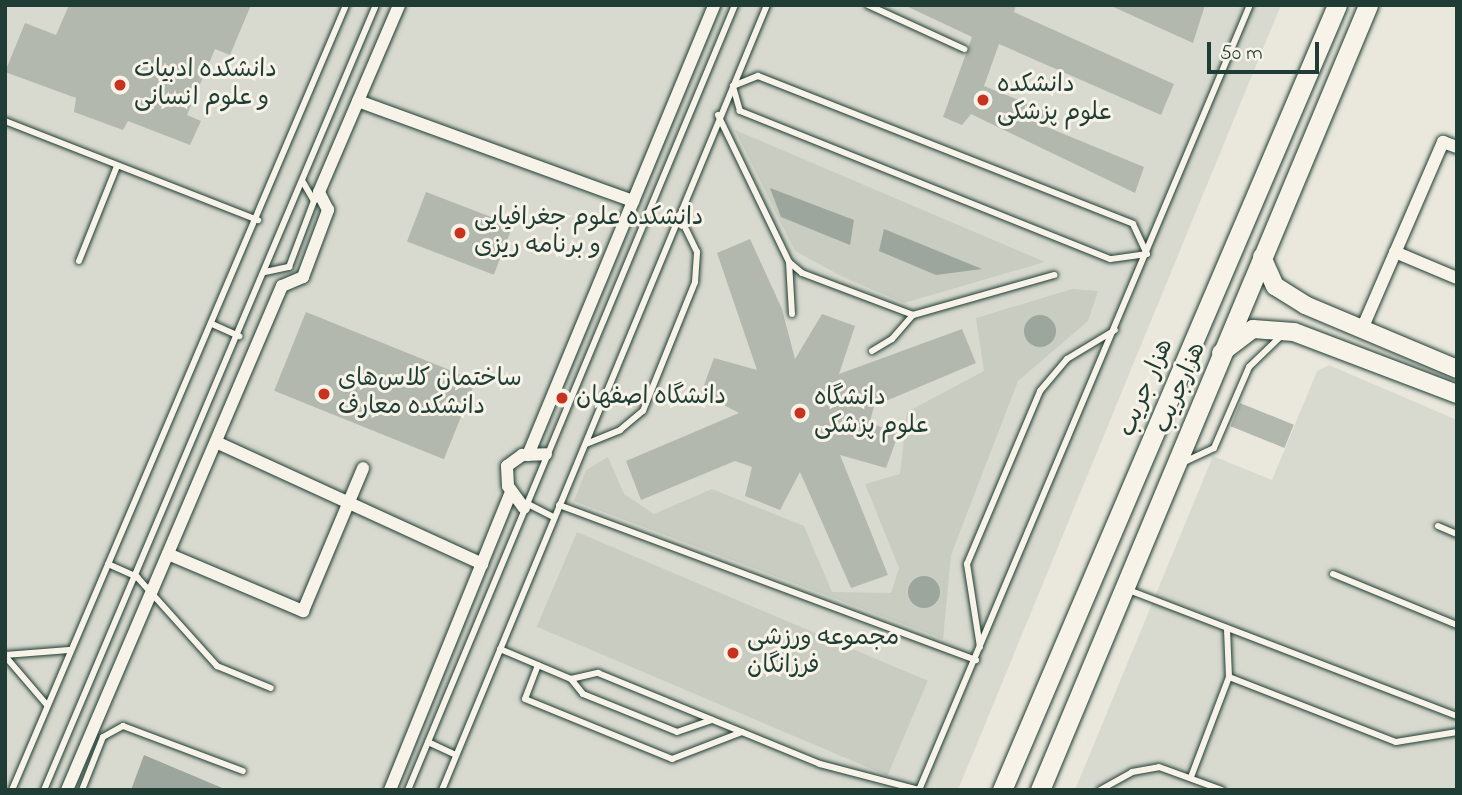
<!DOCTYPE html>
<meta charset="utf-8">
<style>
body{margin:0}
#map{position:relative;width:1462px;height:795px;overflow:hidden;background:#eae8dd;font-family:"Indie Flower","Playpen Sans Arabic",sans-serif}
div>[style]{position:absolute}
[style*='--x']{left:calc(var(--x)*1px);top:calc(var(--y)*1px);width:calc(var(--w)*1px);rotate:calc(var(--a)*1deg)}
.built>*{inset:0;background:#d9dacf}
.green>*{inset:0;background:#c8ccc1;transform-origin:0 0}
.water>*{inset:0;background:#9ca69c}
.round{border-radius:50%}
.building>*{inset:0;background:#b2b8ae;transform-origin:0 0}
.roads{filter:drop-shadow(0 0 2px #1f3d34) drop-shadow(0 0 2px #1f3d34)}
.lane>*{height:6px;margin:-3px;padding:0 3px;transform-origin:3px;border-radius:3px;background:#f7f3e8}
.street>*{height:12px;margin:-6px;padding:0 6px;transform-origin:6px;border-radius:6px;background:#f7f3e8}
.secondary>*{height:18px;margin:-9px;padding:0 9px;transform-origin:9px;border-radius:9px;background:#f7f3e8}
.primary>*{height:19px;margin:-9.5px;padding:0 9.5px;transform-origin:9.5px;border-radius:9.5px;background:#f7f3e8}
.dots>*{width:19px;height:19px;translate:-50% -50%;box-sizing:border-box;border:4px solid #f7f3e8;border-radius:50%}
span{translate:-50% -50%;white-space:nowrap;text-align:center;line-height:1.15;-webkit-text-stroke:6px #f7f3e8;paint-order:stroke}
.poi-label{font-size:24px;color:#1f3d34}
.left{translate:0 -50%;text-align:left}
.street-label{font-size:24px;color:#1f3d34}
.frame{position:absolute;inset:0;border:7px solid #1f3d34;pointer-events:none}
.scale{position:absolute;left:1207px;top:42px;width:112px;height:32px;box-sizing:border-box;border:4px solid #1f3d34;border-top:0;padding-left:9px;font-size:21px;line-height:24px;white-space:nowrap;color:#1f3d34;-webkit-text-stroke:5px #f7f3e8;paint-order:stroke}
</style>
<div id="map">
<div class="built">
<i style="clip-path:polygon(5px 5px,1281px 5px,958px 790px,5px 790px)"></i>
<i style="clip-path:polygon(1329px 365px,1457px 420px,1457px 790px,1075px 790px,1213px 456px,1272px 480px,1317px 371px)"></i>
</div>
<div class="green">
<i style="clip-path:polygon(735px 130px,1045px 262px,904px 303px,843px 277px,795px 251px)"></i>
<i style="clip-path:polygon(1072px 289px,1098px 291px,1088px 321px,1018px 381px,951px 555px,943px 639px,574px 501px,586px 470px,608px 457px,624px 494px,654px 514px,712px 489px,804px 526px,832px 592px,891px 593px,899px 568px,865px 484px,900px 474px,907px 412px,984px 371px,976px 318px)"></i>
<i style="left:577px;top:532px;width:381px;height:103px;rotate:23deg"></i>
</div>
<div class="water">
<i style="clip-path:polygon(770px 188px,854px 220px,850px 245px,781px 217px)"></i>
<i style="clip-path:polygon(884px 229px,982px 269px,936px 275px,879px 251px)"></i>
<i class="round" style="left:1024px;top:315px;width:32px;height:32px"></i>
<i class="round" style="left:908px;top:576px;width:32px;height:32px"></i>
<i style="clip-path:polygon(144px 755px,227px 790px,131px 790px)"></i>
</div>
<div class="building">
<i style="clip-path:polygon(69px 5px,251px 5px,230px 55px,215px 49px,187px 115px,201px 121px,190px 145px,128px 121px,123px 130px,74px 112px,76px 98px,5px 72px,25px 23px,56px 35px)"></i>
<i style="clip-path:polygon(904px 5px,1016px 5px,1014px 12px,1174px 84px,1161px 115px,999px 44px,984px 86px,1051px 113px,1042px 125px,1144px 167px,1135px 193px,971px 114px,962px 125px,943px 117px,972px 37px)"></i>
<i style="clip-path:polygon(1109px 5px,1205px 5px,1193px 43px)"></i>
<i style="left:426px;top:192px;width:93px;height:53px;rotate:21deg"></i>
<i style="clip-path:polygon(750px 239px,782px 309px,795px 359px,822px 314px,855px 326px,839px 374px,962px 329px,976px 363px,874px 406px,870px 422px,898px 435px,886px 468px,840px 455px,888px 575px,851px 588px,800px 472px,780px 510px,745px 496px,752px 467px,735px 461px,641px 500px,626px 461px,739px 413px,701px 393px,714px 358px,757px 370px,717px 253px)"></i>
<i style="left:306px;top:312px;width:183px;height:85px;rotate:22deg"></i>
<i style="left:1240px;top:403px;width:58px;height:25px;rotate:22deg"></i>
</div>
<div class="roads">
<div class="lane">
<i style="--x:868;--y:5;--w:106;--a:24.6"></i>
<i style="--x:758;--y:76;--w:403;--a:21.5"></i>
<i style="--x:1133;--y:224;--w:33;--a:65"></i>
<i style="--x:1147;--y:254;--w:37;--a:172"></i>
<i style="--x:1110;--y:259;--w:399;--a:-158.2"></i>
<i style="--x:740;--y:111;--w:26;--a:-106"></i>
<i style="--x:733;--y:86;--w:27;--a:-22"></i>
<i style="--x:718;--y:115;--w:163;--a:64.2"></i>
<i style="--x:789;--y:262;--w:17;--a:40"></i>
<i style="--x:802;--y:273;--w:119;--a:20.7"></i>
<i style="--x:913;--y:315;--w:147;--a:-15.8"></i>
<i style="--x:5;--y:121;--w:272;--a:21.4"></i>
<i style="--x:79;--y:261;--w:102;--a:-68.2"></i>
<i style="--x:789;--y:262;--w:52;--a:86.7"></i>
<i style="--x:265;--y:272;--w:25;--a:-12"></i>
<i style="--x:289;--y:267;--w:71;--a:-69.3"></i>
<i style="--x:314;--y:201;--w:22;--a:-120"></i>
<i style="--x:212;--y:324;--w:30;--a:24"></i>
<i style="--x:872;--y:351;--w:23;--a:-31"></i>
<i style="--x:892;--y:339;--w:32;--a:-49"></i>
<i style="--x:586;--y:444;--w:37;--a:-22"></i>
<i style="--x:620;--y:430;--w:30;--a:-40"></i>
<i style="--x:643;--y:411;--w:139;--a:-68"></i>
<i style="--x:695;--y:282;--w:30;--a:-86"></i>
<i style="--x:697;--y:252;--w:41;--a:-115.9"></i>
<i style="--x:1182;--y:463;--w:35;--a:-25"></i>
<i style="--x:1214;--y:448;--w:88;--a:-66.6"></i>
<i style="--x:1249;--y:367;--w:47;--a:-44.1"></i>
<i style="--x:526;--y:503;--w:31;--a:27"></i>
<i style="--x:559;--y:505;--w:445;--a:20.4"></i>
<i style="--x:1438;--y:526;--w:21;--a:23"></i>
<i style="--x:108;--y:564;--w:32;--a:24"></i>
<i style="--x:137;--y:577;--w:120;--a:48"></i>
<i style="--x:217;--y:666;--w:58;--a:22.2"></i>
<i style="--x:1333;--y:574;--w:134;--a:22.4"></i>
<i style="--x:1126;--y:589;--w:355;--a:21"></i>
<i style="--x:980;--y:647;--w:84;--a:-98.9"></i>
<i style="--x:967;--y:564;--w:188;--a:-67.1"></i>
<i style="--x:1040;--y:391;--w:42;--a:-49.8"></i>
<i style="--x:1067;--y:359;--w:56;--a:-31.1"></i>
<i style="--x:500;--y:649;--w:77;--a:22.9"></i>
<i style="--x:571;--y:679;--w:28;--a:-13"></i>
<i style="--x:598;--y:673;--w:240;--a:22.3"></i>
<i style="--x:820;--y:764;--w:102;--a:14.7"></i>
<i style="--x:5;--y:655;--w:64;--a:-4.5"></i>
<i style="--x:5;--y:656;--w:65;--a:49.4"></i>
<i style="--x:538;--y:665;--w:36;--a:111"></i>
<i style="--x:525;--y:699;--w:159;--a:22.2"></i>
<i style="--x:672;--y:759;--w:75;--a:-21.1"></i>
<i style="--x:1229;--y:677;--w:179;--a:21.3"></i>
<i style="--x:1396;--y:742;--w:62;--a:-9.3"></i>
<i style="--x:571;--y:679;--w:19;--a:51"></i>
<i style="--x:583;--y:694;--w:101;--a:22"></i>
<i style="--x:677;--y:732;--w:37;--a:-19"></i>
<i style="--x:428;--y:742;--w:31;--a:25"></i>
<i style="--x:1191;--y:777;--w:107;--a:-69.2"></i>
<i style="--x:1229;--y:677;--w:48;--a:-92.4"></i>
<i style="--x:12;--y:790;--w:853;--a:-66.95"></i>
<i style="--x:44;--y:790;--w:852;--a:-67.08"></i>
<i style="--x:82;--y:790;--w:57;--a:-68.4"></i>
<i style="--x:103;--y:737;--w:23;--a:-29"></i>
<i style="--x:123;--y:726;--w:128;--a:20.6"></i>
<i style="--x:408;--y:790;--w:850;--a:-67.39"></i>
<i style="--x:442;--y:790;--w:850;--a:-67.51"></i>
<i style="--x:919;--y:790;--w:852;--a:-67.14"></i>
<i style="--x:1100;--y:790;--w:37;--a:-29"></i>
<i style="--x:1132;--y:772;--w:27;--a:-10"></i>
<i style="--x:1159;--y:767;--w:67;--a:20.1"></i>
</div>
<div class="street">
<i style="--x:358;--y:101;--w:293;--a:20"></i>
<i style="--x:1395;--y:252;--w:67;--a:22.8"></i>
<i style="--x:1362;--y:329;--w:204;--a:-66.6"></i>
<i style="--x:1443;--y:142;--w:15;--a:20"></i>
<i style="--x:216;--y:442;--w:293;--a:24.6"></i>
<i style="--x:528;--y:455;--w:487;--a:-67.5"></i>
<i style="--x:524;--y:508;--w:27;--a:-126"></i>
<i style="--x:508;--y:486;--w:20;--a:-93"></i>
<i style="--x:507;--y:466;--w:19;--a:-36"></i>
<i style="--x:522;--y:455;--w:24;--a:-2"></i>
<i style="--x:168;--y:554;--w:147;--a:22.9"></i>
<i style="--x:303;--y:611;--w:155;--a:-67.2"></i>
<i style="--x:67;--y:790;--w:548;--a:-66.9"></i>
<i style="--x:282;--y:286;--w:23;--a:-23"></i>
<i style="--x:303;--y:277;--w:72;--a:-69.5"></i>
<i style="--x:328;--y:210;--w:20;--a:-117"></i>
<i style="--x:319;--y:192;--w:203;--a:-66.8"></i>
<i style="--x:390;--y:790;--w:322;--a:-67.9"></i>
</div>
<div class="secondary">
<i style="--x:1262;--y:257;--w:32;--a:66"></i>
<i style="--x:1275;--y:286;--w:36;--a:32"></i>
<i style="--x:1305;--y:305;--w:165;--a:22.8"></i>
<i style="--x:1221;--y:353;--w:40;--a:-37"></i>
<i style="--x:1253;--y:329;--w:41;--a:4.2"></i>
<i style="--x:1294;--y:332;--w:174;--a:20.8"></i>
</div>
<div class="primary">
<i style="--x:1002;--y:790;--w:853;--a:-66.89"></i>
<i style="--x:1040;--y:790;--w:851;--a:-67.32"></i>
</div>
</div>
<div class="dots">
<i style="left:120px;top:85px;background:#c8321e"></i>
<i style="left:983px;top:100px;background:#c8321e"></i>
<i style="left:460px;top:233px;background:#c8321e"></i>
<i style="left:324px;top:394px;background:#c8321e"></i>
<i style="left:562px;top:398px;background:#c8321e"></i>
<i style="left:800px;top:413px;background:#c8321e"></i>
<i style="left:733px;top:653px;background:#c8321e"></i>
</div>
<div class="poi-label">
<span class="left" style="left:134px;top:85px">دانشکده ادبیات<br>و علوم انسانی</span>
<span class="left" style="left:997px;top:100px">دانشکده<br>علوم پزشکی</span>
<span class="left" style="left:474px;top:233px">دانشکده علوم جغرافیایی<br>و برنامه ریزی</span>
<span class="left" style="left:338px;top:394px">ساختمان کلاس‌های<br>دانشکده معارف</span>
<span class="left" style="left:576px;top:398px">دانشگاه اصفهان</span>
<span class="left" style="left:814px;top:413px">دانشگاه<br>علوم پزشکی</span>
<span class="left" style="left:747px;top:653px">مجموعه ورزشی<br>فرزانگان</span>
</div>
<div class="street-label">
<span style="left:1147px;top:388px;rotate:-67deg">هزار جریب</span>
<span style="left:1181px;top:388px;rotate:-67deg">هزارجریب</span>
</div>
<div class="frame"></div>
<div class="scale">50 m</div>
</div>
